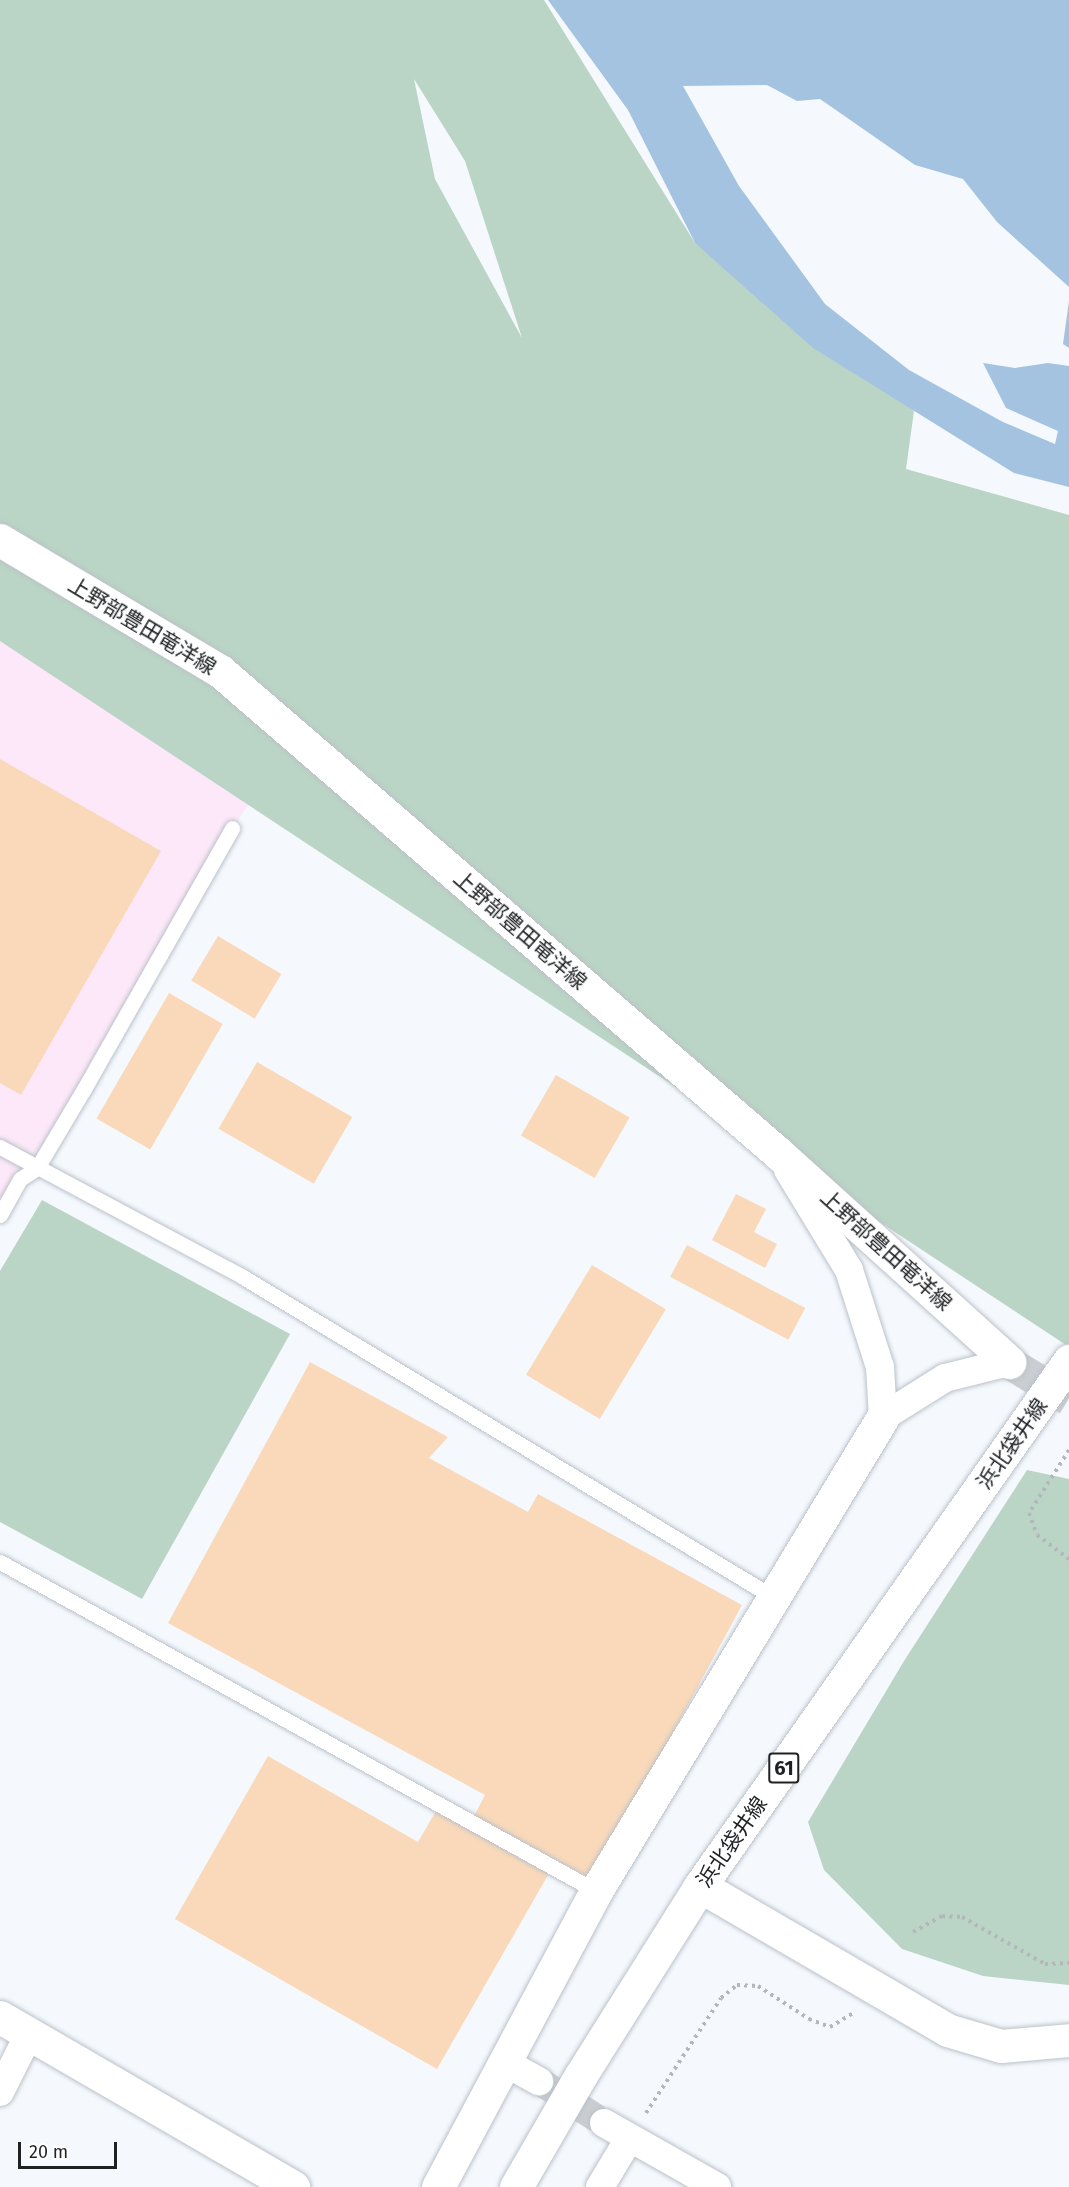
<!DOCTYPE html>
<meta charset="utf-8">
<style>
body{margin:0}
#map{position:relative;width:1069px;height:2187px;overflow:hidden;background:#f5f9fe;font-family:"Fira Sans","Noto Sans JP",sans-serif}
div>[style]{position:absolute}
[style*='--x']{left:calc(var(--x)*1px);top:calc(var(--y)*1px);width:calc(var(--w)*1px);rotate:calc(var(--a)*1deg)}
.industrial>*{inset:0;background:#fce8f8}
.green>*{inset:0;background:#bad5c5}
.water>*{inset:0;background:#a4c3e1}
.building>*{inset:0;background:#f9d9ba;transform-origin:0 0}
.minor-tunnel>*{height:28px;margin-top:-14px;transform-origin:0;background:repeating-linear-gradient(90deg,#caced2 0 28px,transparent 0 42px)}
.secondary-tunnel>*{height:33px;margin-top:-16.5px;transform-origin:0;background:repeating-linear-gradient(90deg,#caced2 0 33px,transparent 0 49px)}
.path>*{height:4px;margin-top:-2px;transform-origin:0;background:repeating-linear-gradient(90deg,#b3b7bb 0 3px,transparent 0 7.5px)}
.roads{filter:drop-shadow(0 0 2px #bbc1c9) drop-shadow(0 0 2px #bbc1c9)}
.service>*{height:15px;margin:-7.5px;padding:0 7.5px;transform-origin:7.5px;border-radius:7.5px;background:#fff}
.minor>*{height:28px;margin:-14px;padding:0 14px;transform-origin:14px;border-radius:14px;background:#fff}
.tertiary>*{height:33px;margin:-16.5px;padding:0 16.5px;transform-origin:16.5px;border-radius:16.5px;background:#fff}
.secondary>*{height:33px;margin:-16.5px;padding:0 16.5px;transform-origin:16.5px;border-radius:16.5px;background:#fff}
.primary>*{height:33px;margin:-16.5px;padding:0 16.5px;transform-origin:16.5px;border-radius:16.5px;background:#fff}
span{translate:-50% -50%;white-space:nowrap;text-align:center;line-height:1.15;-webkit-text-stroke:6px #fff;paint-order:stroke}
.shield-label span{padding:2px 4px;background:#fff;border:2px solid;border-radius:4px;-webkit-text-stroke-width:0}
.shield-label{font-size:20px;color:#1f2123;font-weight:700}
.street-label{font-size:21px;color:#1f2123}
.scale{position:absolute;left:18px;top:2142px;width:99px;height:27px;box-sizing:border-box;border:3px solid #1f2123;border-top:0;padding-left:8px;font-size:18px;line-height:21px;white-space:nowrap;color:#1f2123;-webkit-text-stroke:4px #fff;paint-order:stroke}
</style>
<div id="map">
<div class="industrial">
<i style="clip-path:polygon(0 533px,297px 738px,232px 828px,0 1223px)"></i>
</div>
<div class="green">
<i style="clip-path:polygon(evenodd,0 0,544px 0,695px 243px,914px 411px,906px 469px,1069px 515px,1069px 1347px,0 641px,0 0,414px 79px,465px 161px,522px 338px,435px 179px,414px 79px)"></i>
<i style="clip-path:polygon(42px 1200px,290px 1334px,142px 1599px,0 1522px,0 1271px)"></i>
<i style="clip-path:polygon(1027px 1470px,1069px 1479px,1069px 1985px,983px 1976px,902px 1949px,824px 1870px,808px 1822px,904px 1661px)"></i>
</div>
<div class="water">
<i style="clip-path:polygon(548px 0,1069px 0,1069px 287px,997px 222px,963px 179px,915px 165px,820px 99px,797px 101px,767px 85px,683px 86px,739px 186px,825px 304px,909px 370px,1003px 422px,1055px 444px,1058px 431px,1006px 408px,983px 363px,1015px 368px,1048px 363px,1069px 366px,1069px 487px,1014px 473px,813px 348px,695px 243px,628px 110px)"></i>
<i style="clip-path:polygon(1069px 301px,1069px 348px,1063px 344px)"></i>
</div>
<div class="building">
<i style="clip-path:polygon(0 759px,161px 851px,21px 1095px,0 1083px)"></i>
<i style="left:218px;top:936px;width:74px;height:52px;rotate:31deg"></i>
<i style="left:169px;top:993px;width:62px;height:145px;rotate:30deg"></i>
<i style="left:257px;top:1062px;width:110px;height:77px;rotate:30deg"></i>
<i style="left:556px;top:1075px;width:85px;height:70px;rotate:30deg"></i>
<i style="clip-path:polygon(736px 1194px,766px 1209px,754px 1232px,777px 1244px,765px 1268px,712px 1240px)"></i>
<i style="left:687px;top:1245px;width:134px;height:36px;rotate:28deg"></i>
<i style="left:592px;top:1265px;width:86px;height:128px;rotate:31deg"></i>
<i style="clip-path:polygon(310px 1362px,448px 1437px,429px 1458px,528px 1512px,538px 1494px,742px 1605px,593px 1880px,474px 1816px,485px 1795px,168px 1623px)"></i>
<i style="clip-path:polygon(268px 1756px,418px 1842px,440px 1804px,552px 1868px,437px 2069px,175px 1919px)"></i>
</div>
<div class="minor-tunnel">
<i style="--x:539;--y:2081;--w:77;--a:32.9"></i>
</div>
<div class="secondary-tunnel">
<i style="--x:1009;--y:1362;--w:70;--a:31.7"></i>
</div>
<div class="path">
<i style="--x:1069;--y:1450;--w:75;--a:122.4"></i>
<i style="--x:1029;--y:1513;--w:23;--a:70"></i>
<i style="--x:1037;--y:1535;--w:40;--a:37"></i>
<i style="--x:913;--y:1932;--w:33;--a:-29"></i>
<i style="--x:942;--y:1916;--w:20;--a:3"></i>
<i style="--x:962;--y:1917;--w:95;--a:29.5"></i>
<i style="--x:1045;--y:1964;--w:24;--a:-2"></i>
<i style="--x:646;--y:2113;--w:137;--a:-56.9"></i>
<i style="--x:721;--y:1998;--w:21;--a:-39"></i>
<i style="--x:737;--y:1985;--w:21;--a:3"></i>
<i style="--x:758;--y:1986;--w:61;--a:32.9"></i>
<i style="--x:809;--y:2019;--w:22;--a:21"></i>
<i style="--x:830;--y:2027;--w:27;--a:-31"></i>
</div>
<div class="roads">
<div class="service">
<i style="--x:0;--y:1147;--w:276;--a:28.1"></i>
<i style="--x:243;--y:1277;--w:619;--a:31.12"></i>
<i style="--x:0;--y:1215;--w:41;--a:-60.9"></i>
<i style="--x:20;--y:1179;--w:20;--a:-33"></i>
<i style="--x:37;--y:1168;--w:92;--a:-59.3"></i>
<i style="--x:84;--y:1089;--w:300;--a:-60.4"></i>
<i style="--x:0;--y:1562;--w:681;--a:28.9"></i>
</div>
<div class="minor">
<i style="--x:788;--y:1170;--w:117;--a:58.6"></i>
<i style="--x:849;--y:1270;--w:102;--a:72.3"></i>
<i style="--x:880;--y:1367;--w:50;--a:86.6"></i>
<i style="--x:883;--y:1417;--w:73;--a:-32.2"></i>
<i style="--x:945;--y:1378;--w:66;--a:-14"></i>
<i style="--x:506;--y:2063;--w:38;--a:29"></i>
<i style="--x:0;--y:2092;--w:65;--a:-63.4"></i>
<i style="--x:604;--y:2123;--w:130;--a:29.5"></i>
<i style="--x:600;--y:2187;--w:56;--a:-58.9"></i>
</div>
<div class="tertiary">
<i style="--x:0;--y:2017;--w:339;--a:30.1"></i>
<i style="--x:438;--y:2187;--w:336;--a:-61.9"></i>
<i style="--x:596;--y:1891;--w:554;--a:-58.81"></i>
</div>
<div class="secondary">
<i style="--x:0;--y:540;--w:256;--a:30.8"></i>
<i style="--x:220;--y:671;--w:737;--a:40.82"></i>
<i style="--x:778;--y:1153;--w:312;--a:42.1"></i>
</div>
<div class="primary">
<i style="--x:700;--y:1886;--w:286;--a:30.2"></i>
<i style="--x:947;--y:2030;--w:56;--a:16.5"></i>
<i style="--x:1001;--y:2046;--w:68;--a:-5"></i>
<i style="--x:516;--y:2187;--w:129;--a:-59.9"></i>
<i style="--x:581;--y:2075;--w:223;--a:-57.8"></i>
<i style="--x:700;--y:1886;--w:642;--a:-54.9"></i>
</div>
</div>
<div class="shield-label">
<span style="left:784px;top:1768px">61</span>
</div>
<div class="street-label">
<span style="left:142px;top:626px;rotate:31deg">上野部豊田竜洋線</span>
<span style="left:520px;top:930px;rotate:41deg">上野部豊田竜洋線</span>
<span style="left:886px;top:1250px;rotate:42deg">上野部豊田竜洋線</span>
<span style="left:1012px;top:1444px;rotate:-55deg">浜北袋井線</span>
<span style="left:732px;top:1842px;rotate:-55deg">浜北袋井線</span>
</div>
<div class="scale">20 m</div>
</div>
